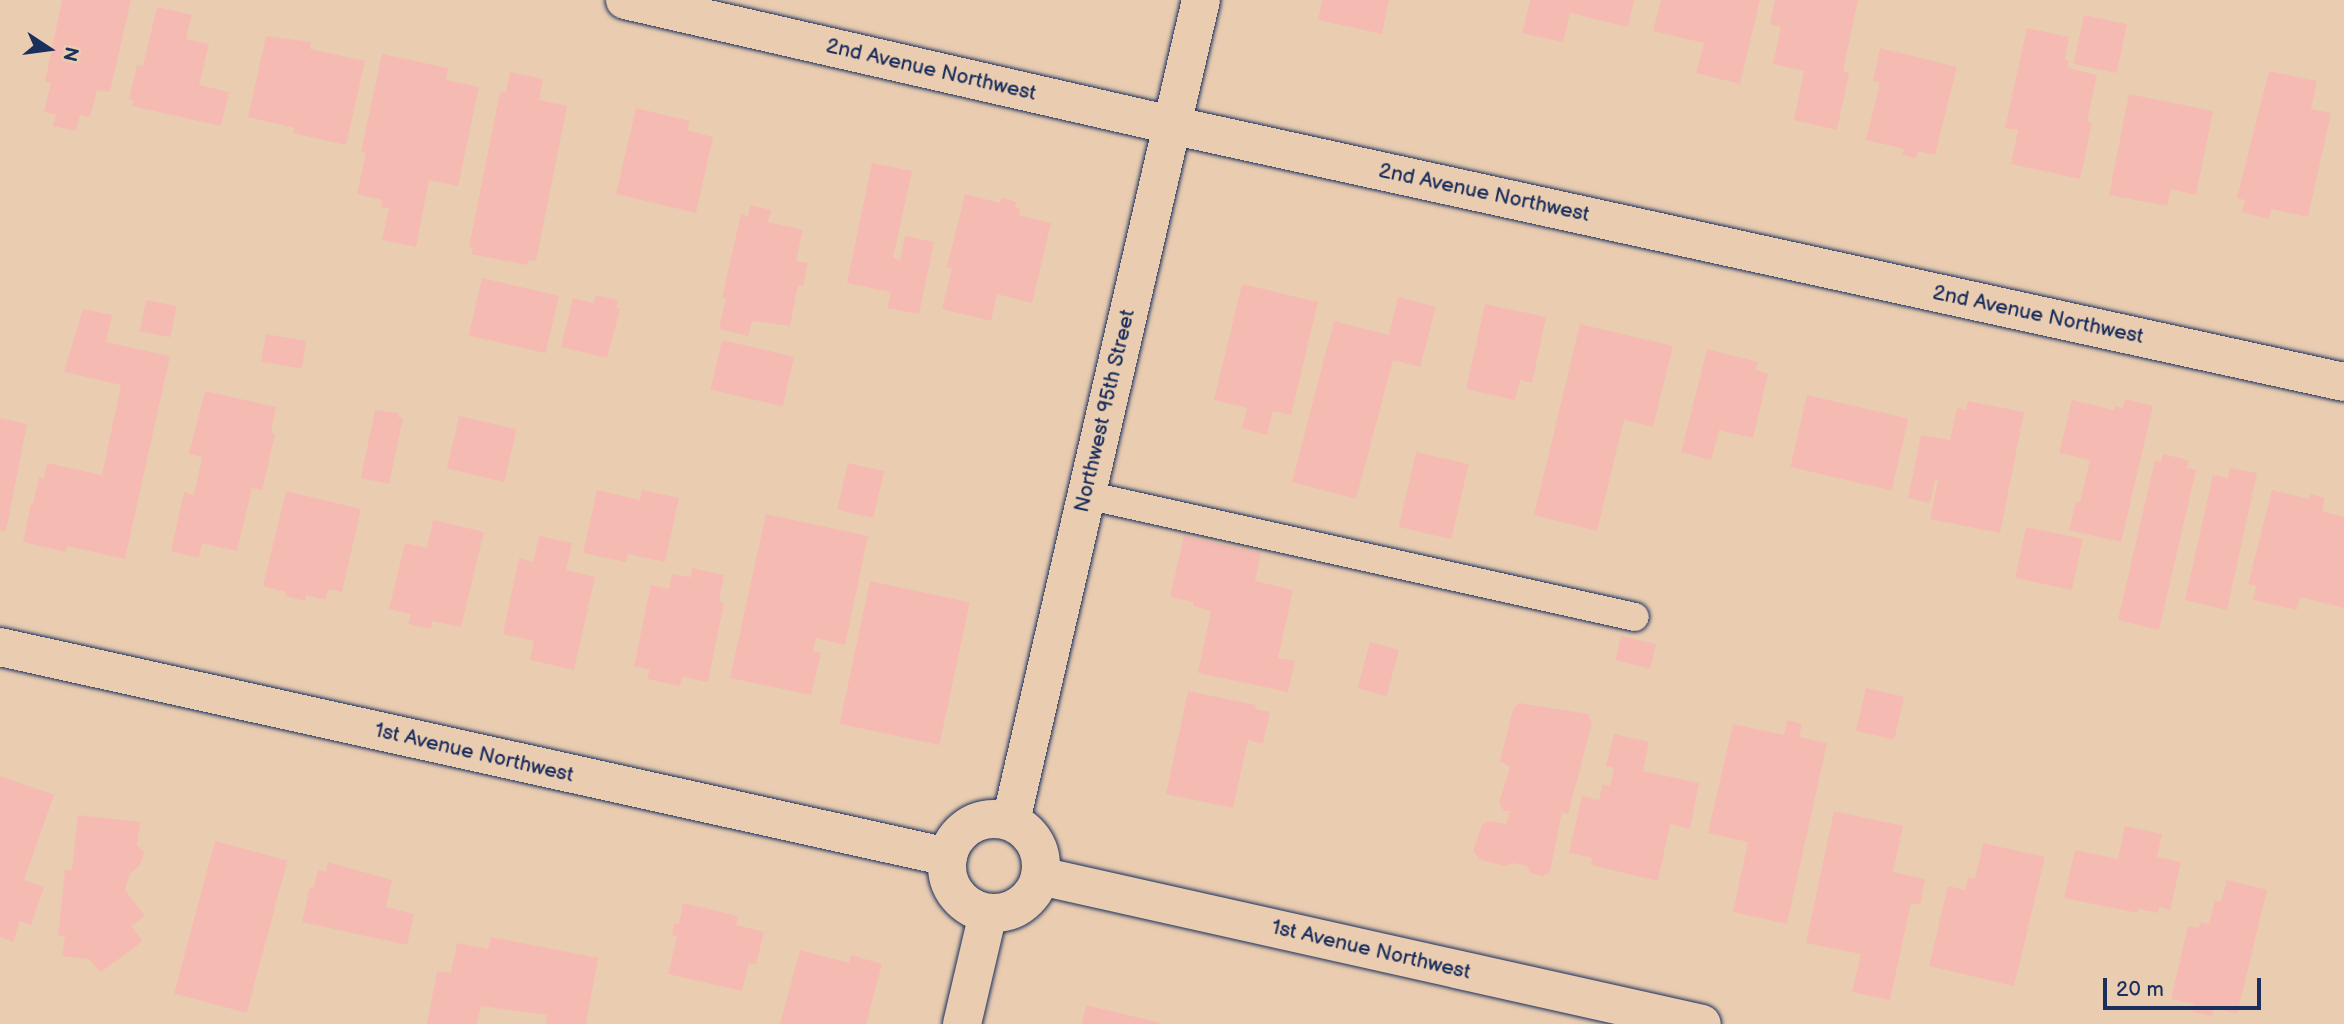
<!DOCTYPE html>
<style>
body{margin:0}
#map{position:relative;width:2344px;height:1024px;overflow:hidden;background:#eacdb1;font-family:"Balsamiq Sans",sans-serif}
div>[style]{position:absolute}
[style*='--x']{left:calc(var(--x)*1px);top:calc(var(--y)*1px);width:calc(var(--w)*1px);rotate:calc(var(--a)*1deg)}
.building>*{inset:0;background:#f5bab2;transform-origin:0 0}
.roads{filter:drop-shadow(0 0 2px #1b2f5e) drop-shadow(0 0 2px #1b2f5e)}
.lane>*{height:28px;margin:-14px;padding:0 14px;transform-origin:14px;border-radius:14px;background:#eacdb1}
.street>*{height:38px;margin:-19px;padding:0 19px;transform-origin:19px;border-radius:19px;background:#eacdb1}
.street>.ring{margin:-19px;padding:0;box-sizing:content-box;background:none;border:38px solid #eacdb1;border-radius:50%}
span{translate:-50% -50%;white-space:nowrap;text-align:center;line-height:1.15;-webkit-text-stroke:6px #eacdb1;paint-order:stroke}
.street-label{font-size:21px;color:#1b2f5e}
.north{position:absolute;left:14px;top:14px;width:70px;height:70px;-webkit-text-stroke:5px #eacdb1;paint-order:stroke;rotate:103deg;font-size:19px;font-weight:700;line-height:28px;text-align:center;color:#1b2f5e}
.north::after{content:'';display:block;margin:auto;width:24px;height:32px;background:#1b2f5e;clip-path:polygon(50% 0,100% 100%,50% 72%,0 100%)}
.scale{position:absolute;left:2103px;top:978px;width:158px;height:32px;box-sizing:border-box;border:4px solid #1b2f5e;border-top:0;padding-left:9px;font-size:21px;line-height:24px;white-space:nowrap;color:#1b2f5e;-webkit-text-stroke:5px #eacdb1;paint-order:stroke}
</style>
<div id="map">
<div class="building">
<i style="clip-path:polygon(62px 0,131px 0,110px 92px,97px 90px,90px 117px,80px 115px,76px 131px,53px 126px,56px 115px,44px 112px,51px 83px,45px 82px)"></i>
<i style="clip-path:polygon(1322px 0,1389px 0,1382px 34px,1318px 20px)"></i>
<i style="clip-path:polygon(1530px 0,1634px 0,1628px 27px,1570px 13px,1563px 42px,1522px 33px)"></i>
<i style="clip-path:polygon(1661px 0,1760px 0,1740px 84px,1696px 73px,1704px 43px,1653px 31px)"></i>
<i style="clip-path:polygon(1775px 0,1858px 0,1843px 71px,1849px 73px,1837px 130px,1794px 120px,1804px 71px,1773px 64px,1781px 27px,1770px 24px)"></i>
<i style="clip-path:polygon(157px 7px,192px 15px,186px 39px,209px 44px,199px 85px,229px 92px,221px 126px,132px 106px,134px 100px,129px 99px,137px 65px,143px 66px)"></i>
<i style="left:2084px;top:15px;width:44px;height:50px;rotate:12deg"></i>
<i style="clip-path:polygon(2027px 28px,2069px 37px,2065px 60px,2069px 61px,2068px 68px,2097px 75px,2087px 122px,2092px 123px,2080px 179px,2011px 164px,2018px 130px,2005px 128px)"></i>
<i style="clip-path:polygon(266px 36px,311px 42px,310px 49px,365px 61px,346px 145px,293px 133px,295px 128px,248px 117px)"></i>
<i style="clip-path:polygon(1880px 48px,1957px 67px,1935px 155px,1918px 151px,1916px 158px,1902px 155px,1904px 149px,1866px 140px,1880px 83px,1873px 81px)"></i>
<i style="clip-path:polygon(382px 54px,448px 68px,446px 80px,479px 87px,458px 186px,429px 180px,416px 247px,382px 240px,389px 208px,381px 207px,382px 200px,357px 194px,366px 153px,361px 152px)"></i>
<i style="clip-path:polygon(2269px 71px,2317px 81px,2311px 109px,2331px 113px,2308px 217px,2271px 209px,2269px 219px,2242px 212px,2245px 200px,2237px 198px)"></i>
<i style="clip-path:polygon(510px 72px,543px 79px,539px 100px,567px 106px,536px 261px,528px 260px,527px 265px,471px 254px,473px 248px,469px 247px,500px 92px,506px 93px)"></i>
<i style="clip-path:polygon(2129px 94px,2213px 111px,2196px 195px,2171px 189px,2167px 206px,2109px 195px)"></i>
<i style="clip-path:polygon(636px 108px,690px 121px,687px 130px,713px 137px,696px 213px,616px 194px)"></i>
<i style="clip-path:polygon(872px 163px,912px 171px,893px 258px,900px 260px,905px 236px,934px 242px,919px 314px,887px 308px,891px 292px,847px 283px)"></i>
<i style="clip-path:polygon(965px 194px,1000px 203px,1001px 197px,1016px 202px,1015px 207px,1020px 208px,1019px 215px,1051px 223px,1032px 303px,997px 294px,991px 321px,942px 309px,952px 268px,947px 267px)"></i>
<i style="clip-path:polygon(750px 205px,771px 210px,768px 222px,803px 230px,796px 261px,808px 263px,803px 286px,798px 285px,790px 326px,752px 321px,748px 336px,719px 329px,726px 298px,722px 298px,741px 214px,748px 216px)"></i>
<i style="left:482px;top:278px;width:79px;height:59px;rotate:13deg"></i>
<i style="clip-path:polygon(1242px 284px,1318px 302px,1291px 415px,1273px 411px,1267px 435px,1242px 428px,1247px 408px,1214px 400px)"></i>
<i style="clip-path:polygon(595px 295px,618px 300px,616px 308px,620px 309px,607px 358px,561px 347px,573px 298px,594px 303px)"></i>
<i style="clip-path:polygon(1398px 297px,1436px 307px,1420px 367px,1393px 360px,1356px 499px,1292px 482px,1334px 321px,1389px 335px)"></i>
<i style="left:146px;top:300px;width:31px;height:32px;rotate:11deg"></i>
<i style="clip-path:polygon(1485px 304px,1546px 317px,1532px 383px,1520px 380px,1515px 400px,1466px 389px)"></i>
<i style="clip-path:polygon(83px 309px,112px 315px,106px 342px,170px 356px,125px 559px,67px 546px,66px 552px,23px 542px,31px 503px,33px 504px,39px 477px,44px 478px,47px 463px,102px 475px,121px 385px,64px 372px)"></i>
<i style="clip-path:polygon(1580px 324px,1673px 346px,1653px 427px,1624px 420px,1597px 531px,1534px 515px)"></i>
<i style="left:266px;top:334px;width:41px;height:28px;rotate:10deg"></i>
<i style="left:722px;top:340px;width:74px;height:51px;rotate:13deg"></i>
<i style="clip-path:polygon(1707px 349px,1758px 362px,1756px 370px,1768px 374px,1753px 438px,1719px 430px,1711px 460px,1681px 452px)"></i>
<i style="clip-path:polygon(205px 391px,276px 407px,271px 433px,275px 434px,262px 491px,252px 488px,237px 551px,202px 543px,199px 558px,171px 551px,184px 492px,194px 495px,202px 457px,189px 454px)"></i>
<i style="left:1807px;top:395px;width:104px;height:74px;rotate:13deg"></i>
<i style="clip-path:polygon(2125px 399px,2153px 406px,2121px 542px,2069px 530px,2076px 501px,2080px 502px,2090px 460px,2059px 453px,2072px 400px,2114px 410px,2115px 406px,2123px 408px)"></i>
<i style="clip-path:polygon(1968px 401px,2024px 412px,2000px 533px,1930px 519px,1938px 480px,1935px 480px,1930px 503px,1908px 498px,1921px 435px,1950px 440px,1957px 408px,1966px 410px)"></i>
<i style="clip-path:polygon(375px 410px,399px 413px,398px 417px,403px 418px,389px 484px,361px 478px)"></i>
<i style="left:459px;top:416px;width:59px;height:54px;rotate:13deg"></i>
<i style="clip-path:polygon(0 418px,27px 424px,6px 531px,0 530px)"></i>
<i style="left:1416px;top:452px;width:54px;height:77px;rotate:13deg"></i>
<i style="clip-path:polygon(2163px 454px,2188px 460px,2187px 468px,2196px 470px,2159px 630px,2118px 620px,2155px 460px,2161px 462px)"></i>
<i style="left:848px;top:463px;width:37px;height:48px;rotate:13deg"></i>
<i style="clip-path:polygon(2230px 468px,2257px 473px,2227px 610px,2185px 600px,2213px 475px,2228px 478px)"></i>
<i style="clip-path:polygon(597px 490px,640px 500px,642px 490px,679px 498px,665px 562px,628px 554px,626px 562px,583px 553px)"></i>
<i style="clip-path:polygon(2272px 490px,2309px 499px,2310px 494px,2325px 498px,2322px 511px,2344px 517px,2344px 608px,2300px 597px,2297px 610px,2253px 600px,2256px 586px,2248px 584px)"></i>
<i style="clip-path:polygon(286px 491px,361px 509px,342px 592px,329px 589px,325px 600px,306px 595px,305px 601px,285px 596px,286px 592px,263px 586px)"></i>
<i style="clip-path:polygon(766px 514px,868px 536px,845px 645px,816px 638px,813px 651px,821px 653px,811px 695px,730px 678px)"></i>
<i style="clip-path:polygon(433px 520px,484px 532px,461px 627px,432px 621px,431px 629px,408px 624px,411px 614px,389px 609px,405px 543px,427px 548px)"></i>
<i style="left:2026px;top:527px;width:58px;height:52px;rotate:12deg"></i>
<i style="clip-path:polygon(539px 536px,572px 543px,566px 570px,595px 577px,574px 670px,530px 660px,534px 641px,503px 634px,519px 558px,533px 562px)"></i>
<i style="clip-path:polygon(1184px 536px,1261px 553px,1255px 581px,1293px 590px,1278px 658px,1295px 661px,1288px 692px,1198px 673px,1211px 611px,1193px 606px,1194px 602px,1170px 597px)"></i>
<i style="clip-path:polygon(692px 568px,724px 575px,719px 602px,724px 603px,708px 682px,682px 677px,680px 686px,647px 679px,650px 670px,634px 666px,651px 585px,669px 589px,672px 574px,691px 577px)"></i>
<i style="left:870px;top:581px;width:102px;height:146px;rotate:12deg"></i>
<i style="left:1621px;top:636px;width:36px;height:25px;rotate:13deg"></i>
<i style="left:1370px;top:642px;width:30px;height:48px;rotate:15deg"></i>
<i style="left:1866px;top:688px;width:39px;height:44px;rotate:13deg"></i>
<i style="clip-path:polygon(1188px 691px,1256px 705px,1255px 709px,1270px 712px,1263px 744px,1248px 740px,1233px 808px,1166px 794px)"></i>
<i style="clip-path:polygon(1519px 703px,1588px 714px,1592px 723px,1568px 814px,1562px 812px,1550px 872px,1543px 876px,1530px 873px,1527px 866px,1512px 863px,1505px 866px,1480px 860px,1473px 851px,1482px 825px,1488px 821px,1506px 824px,1510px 811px,1504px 811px,1499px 803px,1510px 767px,1500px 761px,1513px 709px)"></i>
<i style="clip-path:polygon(1787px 720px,1802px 724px,1799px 737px,1827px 743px,1787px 924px,1733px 912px,1748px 842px,1708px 833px,1733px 724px,1784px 735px)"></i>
<i style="clip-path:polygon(1614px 734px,1649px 742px,1643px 771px,1699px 783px,1690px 829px,1670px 824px,1658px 881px,1591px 865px,1592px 858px,1569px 853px,1582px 796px,1599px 800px,1603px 784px,1610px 786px,1614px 768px,1606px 766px)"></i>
<i style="clip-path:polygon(0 776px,54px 795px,24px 880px,44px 887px,31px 925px,20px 921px,13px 942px,0 937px)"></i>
<i style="clip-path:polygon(1834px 811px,1903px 826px,1893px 872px,1925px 879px,1920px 905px,1911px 903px,1890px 1000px,1852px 992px,1861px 954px,1806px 943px)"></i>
<i style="clip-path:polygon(78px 815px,140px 822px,137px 845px,144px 852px,140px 865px,130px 874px,125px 890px,145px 916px,131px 926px,143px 941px,101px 972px,89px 959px,62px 956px,65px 936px,58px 936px,65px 870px,72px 870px)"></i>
<i style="clip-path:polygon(2125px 826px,2162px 834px,2157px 857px,2181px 862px,2170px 910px,2159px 907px,2159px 913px,2138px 909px,2138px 913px,2064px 898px,2075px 850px,2118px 859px)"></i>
<i style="left:215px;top:841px;width:75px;height:158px;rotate:15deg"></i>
<i style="clip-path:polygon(1983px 843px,2045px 857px,2014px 986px,1929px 966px,1948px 886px,1965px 890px,1968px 877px,1975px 879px)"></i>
<i style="clip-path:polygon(328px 862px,392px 880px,386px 907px,414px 914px,407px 945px,302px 922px,310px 887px,314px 888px,318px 870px,326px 872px)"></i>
<i style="clip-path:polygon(2227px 880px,2267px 890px,2237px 1014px,2214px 1008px,2212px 1016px,2192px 1012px,2194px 1004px,2171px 999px,2188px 926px,2199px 928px,2200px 922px,2209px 924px,2215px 900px,2221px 902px)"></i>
<i style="clip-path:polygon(683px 903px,738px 916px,736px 925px,764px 932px,756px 964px,749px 963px,742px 991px,668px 974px,677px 936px,672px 935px,674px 923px,679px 924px)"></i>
<i style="clip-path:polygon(491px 937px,598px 958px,586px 1024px,546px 1024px,547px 1015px,481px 1006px,477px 1024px,427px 1024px,437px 971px,451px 973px,457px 943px,488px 949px)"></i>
<i style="clip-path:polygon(800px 950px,849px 963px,851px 955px,882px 964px,866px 1024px,780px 1024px)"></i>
<i style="clip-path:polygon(1086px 1005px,1161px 1023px,1161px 1024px,1082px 1024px)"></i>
</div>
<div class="roads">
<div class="lane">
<i style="--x:1086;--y:495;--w:562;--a:12.53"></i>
</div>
<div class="street">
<i style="--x:625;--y:0;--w:560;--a:12.89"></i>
<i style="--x:1171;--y:125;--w:1201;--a:12.36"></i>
<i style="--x:0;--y:647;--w:971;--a:12.49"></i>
<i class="ring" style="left:947px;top:819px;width:56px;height:56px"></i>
<i style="--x:1011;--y:821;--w:843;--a:-76.97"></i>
<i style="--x:1040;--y:876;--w:678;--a:12.6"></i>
<i style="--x:962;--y:1024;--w:114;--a:-76.8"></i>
</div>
</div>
<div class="street-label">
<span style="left:931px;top:70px;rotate:13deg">2nd Avenue Northwest</span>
<span style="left:1484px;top:193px;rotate:12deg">2nd Avenue Northwest</span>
<span style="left:2038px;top:315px;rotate:12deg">2nd Avenue Northwest</span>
<span style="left:1105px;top:411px;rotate:-77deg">Northwest 95th Street</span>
<span style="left:474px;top:753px;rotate:13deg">1st Avenue Northwest</span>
<span style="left:1371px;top:950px;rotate:13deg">1st Avenue Northwest</span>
</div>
<div class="north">N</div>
<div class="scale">20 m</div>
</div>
